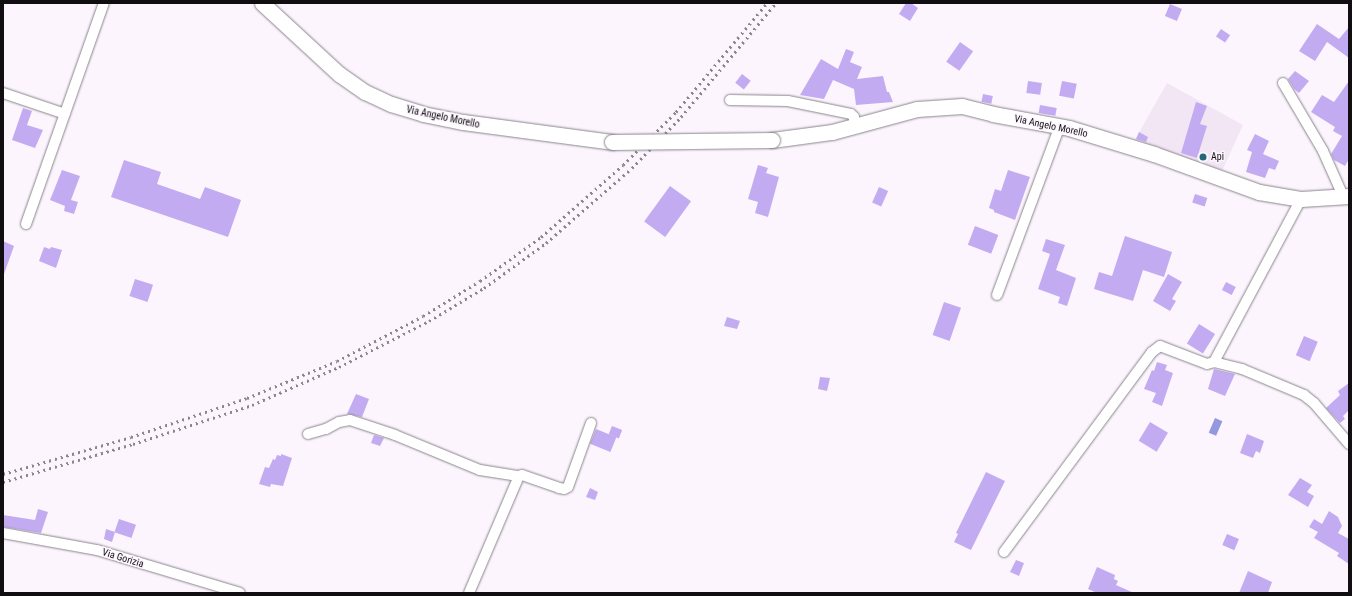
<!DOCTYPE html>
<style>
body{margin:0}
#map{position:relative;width:1352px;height:596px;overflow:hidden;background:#fcf5fe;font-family:"Roboto Condensed",sans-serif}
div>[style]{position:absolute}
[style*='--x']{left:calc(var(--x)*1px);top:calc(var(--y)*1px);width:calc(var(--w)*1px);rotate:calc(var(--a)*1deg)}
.built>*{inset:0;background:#f2e6f5}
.water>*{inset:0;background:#9299df;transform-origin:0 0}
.building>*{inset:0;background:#c3abf2;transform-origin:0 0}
.roads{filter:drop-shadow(0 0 1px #8a848b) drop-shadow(0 0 1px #8a848b)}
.street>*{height:10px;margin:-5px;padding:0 5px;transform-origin:5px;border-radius:5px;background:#fff}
.secondary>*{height:15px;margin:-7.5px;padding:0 7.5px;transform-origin:7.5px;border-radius:7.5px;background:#fff}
.rail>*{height:3px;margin-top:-1.5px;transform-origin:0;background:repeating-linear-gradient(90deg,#8b868c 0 2px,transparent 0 6px)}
.bridges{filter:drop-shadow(0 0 1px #8a848b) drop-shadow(0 0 1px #8a848b)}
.secondary-bridge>*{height:15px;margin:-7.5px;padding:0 7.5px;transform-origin:7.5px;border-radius:7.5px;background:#fff}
.dots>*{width:11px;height:11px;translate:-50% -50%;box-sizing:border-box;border:2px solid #fcf5fe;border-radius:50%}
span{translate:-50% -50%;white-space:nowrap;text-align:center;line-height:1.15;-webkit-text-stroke:3px #fcf5fe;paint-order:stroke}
.street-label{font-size:10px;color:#110e11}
.poi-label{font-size:10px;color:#110e11}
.left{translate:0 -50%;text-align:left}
.frame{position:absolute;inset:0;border:4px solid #110e11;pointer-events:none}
</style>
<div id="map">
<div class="built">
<i style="clip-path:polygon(1167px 83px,1243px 125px,1222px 171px,1133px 143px)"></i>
</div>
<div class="water">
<i style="left:1215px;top:418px;width:8px;height:16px;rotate:23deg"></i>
</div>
<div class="building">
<i style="clip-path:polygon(906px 3px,911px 3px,918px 8px,910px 21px,899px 14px)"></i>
<i style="left:1170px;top:4px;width:13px;height:13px;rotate:23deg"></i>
<i style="clip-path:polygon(1317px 24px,1339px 39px,1349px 27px,1349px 58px,1327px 42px,1315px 61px,1299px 51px)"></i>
<i style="left:1221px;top:29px;width:11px;height:9px;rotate:34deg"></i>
<i style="left:960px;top:42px;width:16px;height:24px;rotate:35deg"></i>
<i style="clip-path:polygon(846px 49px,854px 52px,850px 62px,862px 67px,857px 79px,883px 76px,887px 92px,889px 92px,893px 102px,856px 105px,854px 89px,833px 80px,824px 99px,800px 95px,821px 59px,838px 69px)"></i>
<i style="clip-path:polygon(1295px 71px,1309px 81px,1299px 93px,1294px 89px,1288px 79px)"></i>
<i style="left:742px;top:74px;width:11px;height:11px;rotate:38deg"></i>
<i style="left:1028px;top:81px;width:14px;height:12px;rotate:8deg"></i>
<i style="left:1062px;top:81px;width:15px;height:15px;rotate:11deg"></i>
<i style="clip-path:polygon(1349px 81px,1349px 159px,1345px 166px,1334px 160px,1331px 154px,1342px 136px,1333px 131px,1335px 127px,1311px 112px,1322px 95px,1334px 102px)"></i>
<i style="left:983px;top:94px;width:10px;height:8px;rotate:11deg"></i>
<i style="clip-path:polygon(1196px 102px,1207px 106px,1200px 124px,1207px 126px,1197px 158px,1181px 153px)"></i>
<i style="left:1040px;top:105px;width:17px;height:8px;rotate:10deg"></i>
<i style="clip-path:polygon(23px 108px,32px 111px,27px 125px,43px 130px,35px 148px,12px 140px)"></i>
<i style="clip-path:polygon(1139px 132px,1148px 137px,1146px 142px,1136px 139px)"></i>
<i style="clip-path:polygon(1255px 134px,1269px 141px,1263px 154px,1279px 161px,1275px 170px,1269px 168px,1265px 178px,1246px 172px,1252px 152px,1247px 150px)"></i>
<i style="clip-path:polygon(124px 160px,161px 172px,157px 184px,200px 199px,205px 187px,241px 200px,228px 237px,111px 197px)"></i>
<i style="clip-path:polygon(758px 165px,768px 168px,766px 173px,779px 177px,768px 217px,755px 213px,758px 202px,748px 199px)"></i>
<i style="clip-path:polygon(62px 170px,80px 176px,71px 200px,78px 202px,74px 214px,64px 211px,65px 206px,50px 200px)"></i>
<i style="clip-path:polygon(1008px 170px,1030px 177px,1015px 220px,994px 212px,994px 210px,989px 208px,995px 189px,1001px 191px)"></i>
<i style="left:670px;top:186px;width:26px;height:44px;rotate:36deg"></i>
<i style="left:879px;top:187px;width:10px;height:17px;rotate:24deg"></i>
<i style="left:1195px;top:194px;width:13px;height:9px;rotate:18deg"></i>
<i style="left:975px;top:226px;width:25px;height:20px;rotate:21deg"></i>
<i style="clip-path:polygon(1125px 236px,1172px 252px,1164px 277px,1143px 270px,1133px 301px,1094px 289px,1099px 272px,1112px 276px)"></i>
<i style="clip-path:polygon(1046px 239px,1065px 245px,1056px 270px,1076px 278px,1067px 306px,1058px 303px,1060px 297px,1038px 289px,1050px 254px,1042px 251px)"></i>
<i style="clip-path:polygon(3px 241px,14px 246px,4px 274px,3px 274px)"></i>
<i style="clip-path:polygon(44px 247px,50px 249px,51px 247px,62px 250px,56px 268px,39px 261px)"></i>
<i style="clip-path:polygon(1168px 274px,1182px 282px,1172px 299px,1176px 301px,1170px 311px,1153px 301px)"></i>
<i style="left:135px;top:279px;width:19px;height:18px;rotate:18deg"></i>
<i style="left:1226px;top:282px;width:11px;height:9px;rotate:27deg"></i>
<i style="left:944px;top:302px;width:18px;height:35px;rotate:19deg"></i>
<i style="clip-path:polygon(727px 317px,740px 321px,737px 329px,724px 326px)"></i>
<i style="left:1199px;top:324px;width:19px;height:23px;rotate:32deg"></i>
<i style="left:1304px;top:336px;width:15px;height:21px;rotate:23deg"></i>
<i style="clip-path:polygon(1157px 362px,1167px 365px,1165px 370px,1173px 373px,1162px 406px,1152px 402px,1156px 393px,1144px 389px,1152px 370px,1154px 371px)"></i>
<i style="clip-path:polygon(1214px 369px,1235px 374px,1225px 396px,1208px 389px)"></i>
<i style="clip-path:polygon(820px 377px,830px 378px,827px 391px,818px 389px)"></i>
<i style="clip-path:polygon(1349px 383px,1349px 410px,1343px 416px,1345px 419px,1340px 423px,1326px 408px,1340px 395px,1338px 391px)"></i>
<i style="clip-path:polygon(356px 394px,369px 399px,362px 417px,347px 414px)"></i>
<i style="left:1150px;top:422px;width:21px;height:22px;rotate:31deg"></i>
<i style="left:612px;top:426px;width:11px;height:9px;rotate:22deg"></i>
<i style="left:596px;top:429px;width:22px;height:16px;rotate:22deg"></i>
<i style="clip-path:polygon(1247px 434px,1264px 441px,1260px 453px,1256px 451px,1253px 458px,1240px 453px)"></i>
<i style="clip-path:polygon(374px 435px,384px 438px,380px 446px,371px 443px)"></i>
<i style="clip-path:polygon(281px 454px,292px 458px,283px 486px,271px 484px,270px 487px,259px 484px,265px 467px,269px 468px,273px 459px,275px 460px,277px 455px,281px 456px)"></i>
<i style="clip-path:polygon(986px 472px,1005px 481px,971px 550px,954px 542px,958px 534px,956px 533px)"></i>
<i style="clip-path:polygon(1300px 478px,1312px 485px,1307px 492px,1314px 496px,1308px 507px,1288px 495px)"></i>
<i style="clip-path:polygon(590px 488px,598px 492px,595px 500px,586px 497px)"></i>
<i style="clip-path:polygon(38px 509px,48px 512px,41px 533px,3px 527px,3px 515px,35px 520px)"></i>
<i style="clip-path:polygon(1329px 511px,1338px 517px,1342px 526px,1338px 533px,1349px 539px,1349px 564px,1337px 556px,1339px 553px,1314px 538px,1318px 532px,1309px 527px,1314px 519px,1322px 524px)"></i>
<i style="left:119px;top:519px;width:18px;height:14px;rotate:19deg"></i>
<i style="clip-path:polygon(106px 529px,115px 532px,112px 542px,104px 539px)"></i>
<i style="left:1227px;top:534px;width:13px;height:12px;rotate:23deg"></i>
<i style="clip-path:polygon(1016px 560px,1024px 563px,1019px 576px,1010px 572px)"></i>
<i style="clip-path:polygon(1097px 567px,1115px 575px,1114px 579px,1118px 581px,1116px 585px,1134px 593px,1097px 593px,1088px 589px)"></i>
<i style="clip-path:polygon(1248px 571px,1272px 582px,1268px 593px,1239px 593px)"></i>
</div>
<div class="roads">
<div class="street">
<i style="--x:1283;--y:83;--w:79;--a:59.5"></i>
<i style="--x:1323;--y:151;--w:49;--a:66"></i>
<i style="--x:3;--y:93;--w:65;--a:18.7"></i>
<i style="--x:730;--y:100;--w:58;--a:1"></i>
<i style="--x:788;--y:101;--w:64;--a:11.7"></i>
<i style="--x:851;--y:114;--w:4;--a:45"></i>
<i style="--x:854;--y:117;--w:9;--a:90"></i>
<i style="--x:26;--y:224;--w:234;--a:-70.6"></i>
<i style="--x:997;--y:295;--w:180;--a:-69.6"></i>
<i style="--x:1214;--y:362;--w:29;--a:14"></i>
<i style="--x:1242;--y:369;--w:67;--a:22.8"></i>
<i style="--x:1304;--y:395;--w:13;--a:39"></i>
<i style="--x:1314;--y:403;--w:54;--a:49.5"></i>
<i style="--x:308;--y:434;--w:19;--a:-16"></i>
<i style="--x:326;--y:429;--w:15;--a:-28"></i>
<i style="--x:339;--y:422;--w:11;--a:-10"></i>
<i style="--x:350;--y:420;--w:47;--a:18.4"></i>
<i style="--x:395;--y:435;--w:92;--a:22.4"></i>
<i style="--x:480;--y:470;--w:39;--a:9"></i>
<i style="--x:3;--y:533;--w:96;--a:10.3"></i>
<i style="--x:97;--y:550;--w:149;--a:16.7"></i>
<i style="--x:1004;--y:552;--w:249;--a:-53.5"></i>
<i style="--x:1152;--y:352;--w:10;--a:-37"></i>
<i style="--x:1160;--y:346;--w:50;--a:21"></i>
<i style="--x:1207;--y:364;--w:7;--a:-16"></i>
<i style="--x:1214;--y:362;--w:185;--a:-61.9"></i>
<i style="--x:469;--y:593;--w:127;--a:-66.9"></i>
<i style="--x:519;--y:476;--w:3;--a:-18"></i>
<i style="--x:522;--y:475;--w:39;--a:19"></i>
<i style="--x:559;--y:488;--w:5;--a:11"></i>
<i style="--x:564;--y:489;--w:4;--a:-27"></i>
<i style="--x:568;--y:487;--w:68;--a:-70.2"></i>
</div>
<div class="secondary">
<i style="--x:262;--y:3;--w:105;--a:42.7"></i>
<i style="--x:339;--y:74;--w:32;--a:35"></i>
<i style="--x:365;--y:92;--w:29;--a:25"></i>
<i style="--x:391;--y:104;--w:34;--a:17"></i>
<i style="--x:423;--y:114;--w:41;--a:11.3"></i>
<i style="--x:463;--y:122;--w:150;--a:7.6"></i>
<i style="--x:772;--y:140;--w:61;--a:-7.6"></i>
<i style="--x:832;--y:132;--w:88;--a:-15.1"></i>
<i style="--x:917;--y:109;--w:45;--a:-3.8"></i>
<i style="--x:962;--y:106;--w:32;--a:14"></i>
<i style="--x:993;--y:114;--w:77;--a:10.4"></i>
<i style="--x:1069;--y:128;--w:89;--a:17"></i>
<i style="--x:1154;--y:154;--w:112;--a:19.9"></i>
<i style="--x:1259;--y:192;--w:43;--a:9.5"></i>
<i style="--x:1301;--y:199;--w:48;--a:-3.6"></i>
</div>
</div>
<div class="rail">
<i style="--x:3;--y:474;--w:133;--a:-16.1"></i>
<i style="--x:131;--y:437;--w:122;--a:-18.6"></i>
<i style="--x:247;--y:398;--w:97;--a:-22.3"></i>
<i style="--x:337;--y:361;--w:97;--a:-27.6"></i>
<i style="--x:423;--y:316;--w:67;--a:-31.6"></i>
<i style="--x:480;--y:281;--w:75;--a:-35.8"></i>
<i style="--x:541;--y:237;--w:109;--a:-41.3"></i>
<i style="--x:623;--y:165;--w:75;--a:-45"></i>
<i style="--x:676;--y:112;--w:142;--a:-50.1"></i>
<i style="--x:3;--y:482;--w:135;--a:-16.3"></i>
<i style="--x:133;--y:444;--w:125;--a:-18.1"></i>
<i style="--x:252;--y:405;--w:95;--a:-23.6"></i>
<i style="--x:339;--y:367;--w:101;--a:-27.1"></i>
<i style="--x:429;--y:321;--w:64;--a:-31"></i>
<i style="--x:484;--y:288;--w:77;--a:-36"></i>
<i style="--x:546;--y:243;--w:114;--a:-41.1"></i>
<i style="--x:632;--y:168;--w:71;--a:-46.1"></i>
<i style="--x:681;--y:117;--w:148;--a:-50.2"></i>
</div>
<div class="bridges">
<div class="secondary-bridge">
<i style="--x:612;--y:142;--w:160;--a:-0.7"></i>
</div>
</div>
<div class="dots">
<i style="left:1203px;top:157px;background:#246979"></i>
</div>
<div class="street-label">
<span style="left:443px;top:117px;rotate:12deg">Via Angelo Morello</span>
<span style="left:1051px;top:126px;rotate:12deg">Via Angelo Morello</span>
<span style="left:123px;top:558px;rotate:17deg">Via Gorizia</span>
</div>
<div class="poi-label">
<span class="left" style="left:1211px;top:157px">Api</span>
</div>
<div class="frame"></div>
</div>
